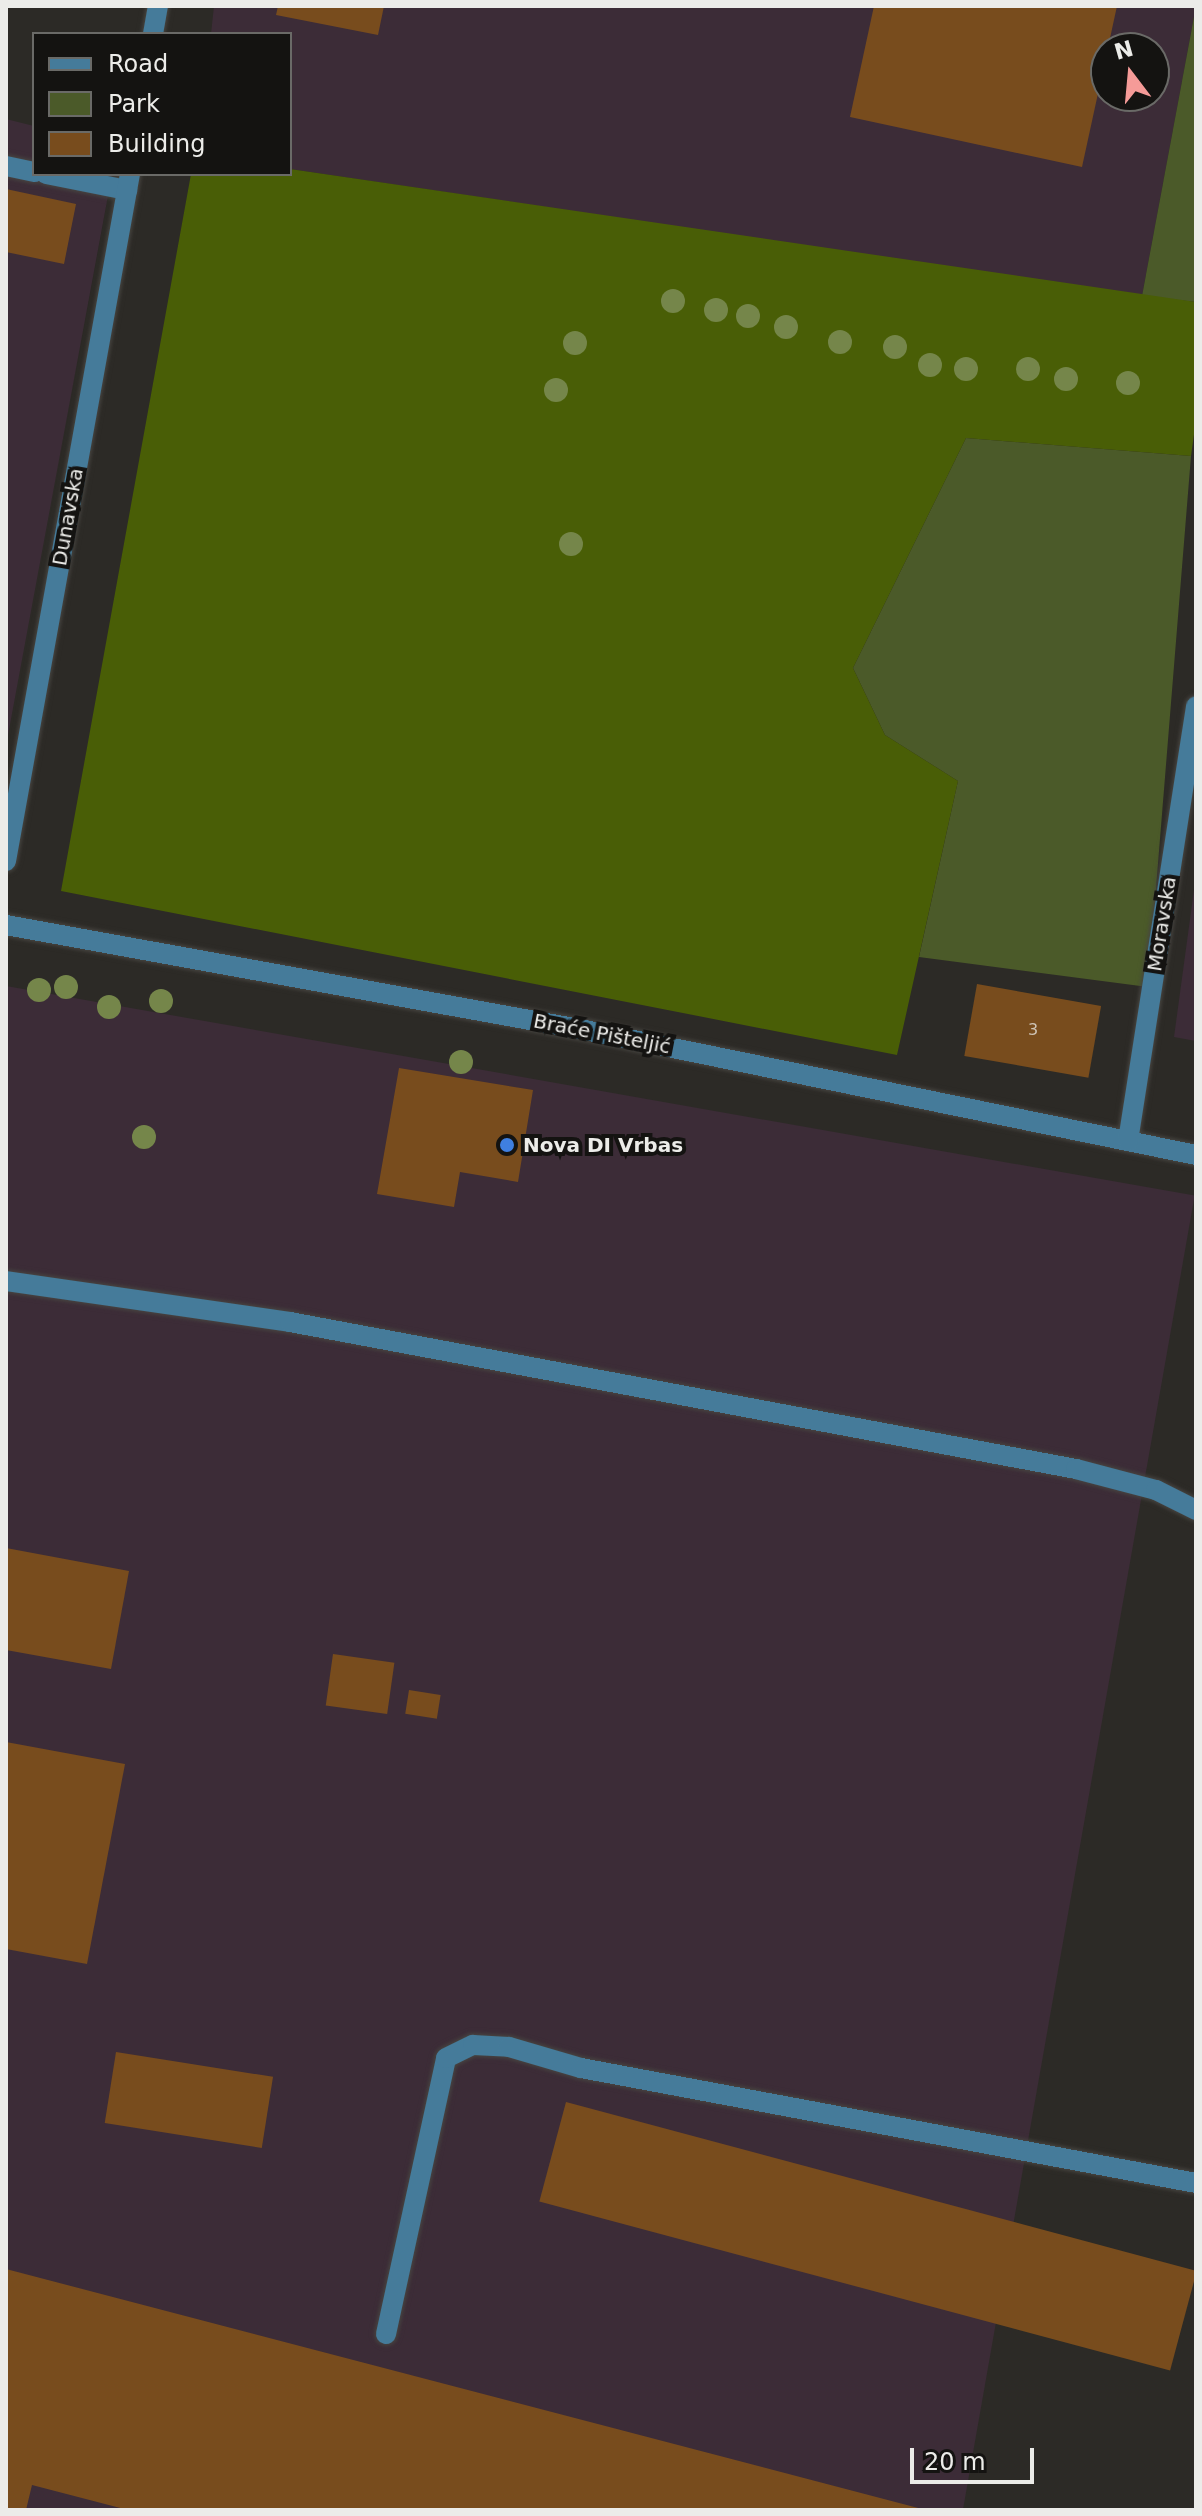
<!DOCTYPE html>
<meta charset="utf-8">
<style>
body{margin:0}
#map{position:relative;width:1202px;height:2516px;overflow:hidden;background:#2c2a26;font-family:"DejaVu Sans",sans-serif}
div>[style]{position:absolute}
[style*='--x']{left:calc(var(--x)*1px);top:calc(var(--y)*1px);width:calc(var(--w)*1px);rotate:calc(var(--a)*1deg)}
.industrial>*{inset:0;background:#3c2c37;transform-origin:0 0}
.green>*{inset:0;background:#4b5a29}
.forest>*{inset:0;background:#495e06}
.building>*{inset:0;background:#784c1d;transform-origin:0 0}
.roads{filter:drop-shadow(0 0 2px #474541) drop-shadow(0 0 2px #474541)}
.minor>*{height:20px;margin:-10px;padding:0 10px;transform-origin:10px;border-radius:10px;background:#457b9a}
.trees>*{width:24px;height:24px;margin:-12px;border-radius:50%;background:#75864a}
.dots>*{width:22px;height:22px;translate:-50% -50%;box-sizing:border-box;border:4px solid #141311;border-radius:50%}
span{translate:-50% -50%;white-space:nowrap;text-align:center;line-height:1.15;-webkit-text-stroke:8px #141311;paint-order:stroke}
.number-label{font-size:16px;color:#cfc4b6}
.number-label span{-webkit-text-stroke-width:0}
.street-label{font-size:20px;color:#ecece9}
.poi-label{font-size:20px;color:#ecece9;font-weight:700}
.left{translate:0 -50%;text-align:left}
.frame{position:absolute;inset:0;border:8px solid #ecece9;pointer-events:none}
.legend{position:absolute;left:32px;top:32px;width:260px;height:144px;box-sizing:border-box;background:#141311;border:2px solid #6a6a67;margin:0;padding:10px 14px;list-style:none;font-size:24px;color:#ecece9}
.legend li{display:flex;align-items:center;gap:16px;height:40px}
.legend b{width:40px;border:2px solid #6a6a67}
.north{position:absolute;left:1090px;top:32px;width:80px;height:80px;box-sizing:border-box;background:#141311;border:2px solid #6a6a67;border-radius:50%;rotate:344deg;font-size:22px;font-weight:700;line-height:32px;text-align:center;color:#ecece9}
.north::after{content:'';display:block;margin:auto;width:28px;height:36px;background:#f59b98;clip-path:polygon(50% 0,100% 100%,50% 72%,0 100%)}
.scale{position:absolute;left:910px;top:2448px;width:124px;height:36px;box-sizing:border-box;border:4px solid #ecece9;border-top:0;padding-left:10px;font-size:24px;line-height:28px;white-space:nowrap;color:#ecece9;-webkit-text-stroke:6px #141311;paint-order:stroke}
</style>
<div id="map">
<div class="industrial">
<i style="clip-path:polygon(evenodd,214px 6px,1196px 6px,1142px 296px,290px 169px,290px 34px,211px 34px,214px 6px,1106px 48px,1154px 48px,1154px 96px,1106px 96px,1106px 48px)"></i>
<i style="clip-path:polygon(6px 119px,34px 126px,34px 174px,112px 174px,6px 746px)"></i>
<i style="clip-path:polygon(1196px 875px,1196px 1041px,1174px 1037px)"></i>
<i style="left:6px;top:986px;width:1207px;height:1524px;rotate:10deg"></i>
</div>
<div class="green">
<i style="clip-path:polygon(1196px 6px,1196px 302px,1142px 296px)"></i>
<i style="clip-path:polygon(966px 438px,1191px 456px,1148px 987px,919px 957px,958px 781px,885px 735px,853px 668px)"></i>
</div>
<div class="forest">
<i style="clip-path:polygon(290px 169px,1196px 302px,1196px 420px,1191px 456px,966px 438px,853px 668px,885px 735px,958px 781px,897px 1055px,61px 891px,191px 174px,290px 174px)"></i>
</div>
<div class="building">
<i style="clip-path:polygon(278px 6px,384px 6px,378px 35px,276px 15px)"></i>
<i style="clip-path:polygon(874px 6px,1117px 6px,1082px 167px,850px 117px)"></i>
<i style="clip-path:polygon(6px 189px,76px 204px,64px 264px,6px 252px)"></i>
<i style="left:977px;top:984px;width:126px;height:73px;rotate:10deg"></i>
<i style="clip-path:polygon(399px 1068px,533px 1090px,518px 1182px,460px 1172px,454px 1207px,377px 1194px)"></i>
<i style="clip-path:polygon(6px 1548px,129px 1571px,111px 1669px,6px 1650px)"></i>
<i style="left:333px;top:1654px;width:62px;height:52px;rotate:8deg"></i>
<i style="left:409px;top:1690px;width:32px;height:24px;rotate:9deg"></i>
<i style="clip-path:polygon(6px 1742px,125px 1764px,87px 1964px,6px 1949px)"></i>
<i style="left:116px;top:2052px;width:159px;height:72px;rotate:9deg"></i>
<i style="left:566px;top:2102px;width:653px;height:103px;rotate:15deg"></i>
<i style="clip-path:polygon(6px 2269px,922px 2509px,922px 2510px,128px 2510px,32px 2485px,26px 2510px,6px 2510px)"></i>
</div>
<div class="roads">
<div class="minor">
<i style="--x:153;--y:34;--w:28;--a:-80"></i>
<i style="--x:6;--y:166;--w:29;--a:12"></i>
<i style="--x:46;--y:174;--w:83;--a:11.2"></i>
<i style="--x:6;--y:861;--w:698;--a:-79.77"></i>
<i style="--x:6;--y:925;--w:588;--a:10.28"></i>
<i style="--x:585;--y:1030;--w:624;--a:11.56"></i>
<i style="--x:1128;--y:1141;--w:440;--a:-81.1"></i>
<i style="--x:6;--y:1281;--w:287;--a:8.2"></i>
<i style="--x:290;--y:1322;--w:800;--a:10.59"></i>
<i style="--x:1076;--y:1469;--w:83;--a:14.7"></i>
<i style="--x:1156;--y:1490;--w:45;--a:26.6"></i>
<i style="--x:386;--y:2334;--w:282;--a:-77.7"></i>
<i style="--x:446;--y:2058;--w:30;--a:-26"></i>
<i style="--x:473;--y:2045;--w:36;--a:3"></i>
<i style="--x:509;--y:2047;--w:75;--a:16.3"></i>
<i style="--x:581;--y:2068;--w:626;--a:10.59"></i>
</div>
</div>
<div class="trees">
<i style="left:673px;top:301px"></i>
<i style="left:716px;top:310px"></i>
<i style="left:748px;top:316px"></i>
<i style="left:786px;top:327px"></i>
<i style="left:840px;top:342px"></i>
<i style="left:575px;top:343px"></i>
<i style="left:895px;top:347px"></i>
<i style="left:930px;top:365px"></i>
<i style="left:966px;top:369px"></i>
<i style="left:1028px;top:369px"></i>
<i style="left:1066px;top:379px"></i>
<i style="left:1128px;top:383px"></i>
<i style="left:556px;top:390px"></i>
<i style="left:571px;top:544px"></i>
<i style="left:66px;top:987px"></i>
<i style="left:39px;top:990px"></i>
<i style="left:161px;top:1001px"></i>
<i style="left:109px;top:1007px"></i>
<i style="left:461px;top:1062px"></i>
<i style="left:144px;top:1137px"></i>
</div>
<div class="dots">
<i style="left:507px;top:1145px;background:#3f7fe0"></i>
</div>
<div class="number-label">
<span style="left:1033px;top:1030px">3</span>
</div>
<div class="street-label">
<span style="left:68px;top:517px;rotate:-80deg">Dunavska</span>
<span style="left:1162px;top:924px;rotate:-81deg">Moravska</span>
<span style="left:602px;top:1034px;rotate:11deg">Braće Pišteljić</span>
</div>
<div class="poi-label">
<span class="left" style="left:523px;top:1145px">Nova DI Vrbas</span>
</div>
<div class="frame"></div>
<ul class="legend">
<li><b style="height:10px;background:#457b9a"></b>Road</li>
<li><b style="height:22px;background:#4b5a29"></b>Park</li>
<li><b style="height:22px;background:#784c1d"></b>Building</li>
</ul>
<div class="north">N</div>
<div class="scale">20 m</div>
</div>
